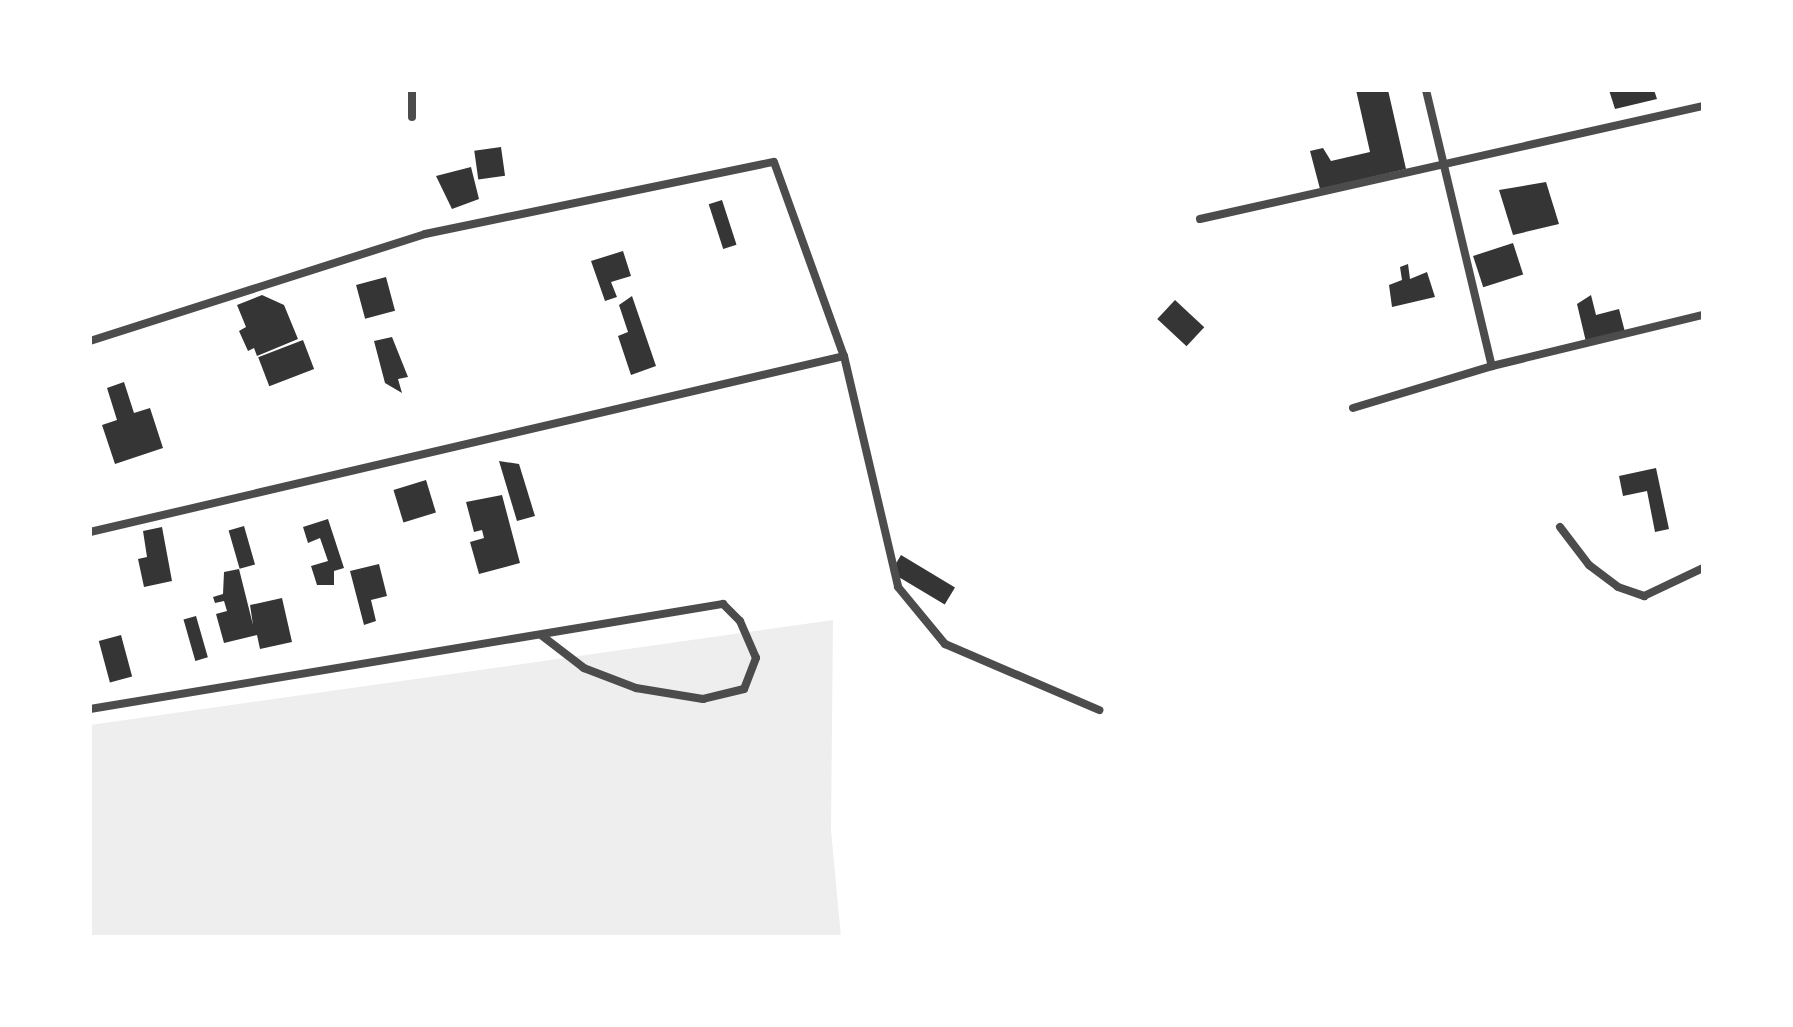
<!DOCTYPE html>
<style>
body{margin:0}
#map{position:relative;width:1793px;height:1027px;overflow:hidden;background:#fff;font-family:"Archivo Narrow",sans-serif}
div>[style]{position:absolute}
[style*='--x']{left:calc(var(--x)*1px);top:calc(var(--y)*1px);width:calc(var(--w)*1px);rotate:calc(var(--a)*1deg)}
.green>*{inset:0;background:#eee}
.building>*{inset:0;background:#353535;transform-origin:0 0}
.minor>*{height:8px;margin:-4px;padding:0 4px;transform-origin:4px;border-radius:4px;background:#4c4c4c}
span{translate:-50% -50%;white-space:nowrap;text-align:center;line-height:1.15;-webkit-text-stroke:8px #fff;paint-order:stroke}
.frame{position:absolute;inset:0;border:92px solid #fff;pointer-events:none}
</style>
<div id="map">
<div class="green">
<i style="clip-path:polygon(833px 620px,831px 830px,841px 937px,90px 937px,90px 725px)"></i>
</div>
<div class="building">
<i style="clip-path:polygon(1356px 90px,1388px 90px,1406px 169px,1320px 189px,1310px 151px,1323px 148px,1331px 161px,1370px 152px)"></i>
<i style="clip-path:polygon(1609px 90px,1654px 90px,1657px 99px,1615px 109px)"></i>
<i style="left:501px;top:147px;width:29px;height:27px;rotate:82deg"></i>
<i style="clip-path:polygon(471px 167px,479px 199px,452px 209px,436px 176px)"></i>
<i style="clip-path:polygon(1546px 182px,1559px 224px,1513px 235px,1499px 190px)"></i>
<i style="left:722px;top:200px;width:47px;height:14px;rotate:72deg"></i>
<i style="left:1513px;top:243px;width:33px;height:42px;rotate:72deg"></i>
<i style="clip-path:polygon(623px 251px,631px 276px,611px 282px,617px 297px,605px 301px,591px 261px)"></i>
<i style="clip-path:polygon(1408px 264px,1410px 279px,1427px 272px,1435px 297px,1392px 307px,1389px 285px,1402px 280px,1400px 267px)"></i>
<i style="left:386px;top:277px;width:35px;height:31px;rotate:75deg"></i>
<i style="clip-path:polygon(262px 295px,284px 305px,298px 339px,257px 356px,254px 348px,248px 351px,239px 331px,246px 327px,237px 305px)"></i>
<i style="clip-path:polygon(1591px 295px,1596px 315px,1619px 309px,1625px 332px,1586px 342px,1577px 304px)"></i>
<i style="clip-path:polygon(632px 296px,656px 366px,631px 375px,618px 336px,628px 332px,619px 305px)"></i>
<i style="left:1175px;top:300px;width:40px;height:26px;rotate:43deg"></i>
<i style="clip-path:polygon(392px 337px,408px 377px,398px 379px,402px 393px,385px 383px,374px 341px)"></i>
<i style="left:303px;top:340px;width:31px;height:48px;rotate:69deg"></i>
<i style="clip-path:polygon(124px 382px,134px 413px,150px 408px,163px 448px,115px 464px,102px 425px,117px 420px,107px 388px)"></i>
<i style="clip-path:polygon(499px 461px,519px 464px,535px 516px,517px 521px)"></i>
<i style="clip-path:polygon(1656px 468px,1669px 529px,1655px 532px,1647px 491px,1623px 496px,1619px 476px)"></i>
<i style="left:426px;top:480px;width:34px;height:34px;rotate:73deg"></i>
<i style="clip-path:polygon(502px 495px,520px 563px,479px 574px,470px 542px,484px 538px,482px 530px,474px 532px,466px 502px)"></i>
<i style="clip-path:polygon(328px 519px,344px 568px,334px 571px,334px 585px,317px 585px,311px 566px,328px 561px,320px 538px,308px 543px,303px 527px)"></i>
<i style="left:244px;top:526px;width:40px;height:16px;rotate:74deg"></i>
<i style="clip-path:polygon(162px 527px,172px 581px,144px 587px,138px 559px,147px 557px,143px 531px)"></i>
<i style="left:901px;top:555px;width:63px;height:20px;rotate:31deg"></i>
<i style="clip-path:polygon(379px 564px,387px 596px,371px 600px,376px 621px,364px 625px,350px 571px)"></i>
<i style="clip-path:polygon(239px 569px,253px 625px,250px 605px,282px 598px,292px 642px,260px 649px,257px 635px,224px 643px,216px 614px,227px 611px,224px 601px,215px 603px,213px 597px,223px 594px,224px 572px)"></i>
<i style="left:196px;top:616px;width:43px;height:13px;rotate:74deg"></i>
<i style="left:121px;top:635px;width:43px;height:23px;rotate:75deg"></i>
</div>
<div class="minor">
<i style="--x:1426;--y:90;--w:284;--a:76.6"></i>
<i style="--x:412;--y:117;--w:27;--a:-90"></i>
<i style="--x:1200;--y:219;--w:516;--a:-12.66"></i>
<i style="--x:90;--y:341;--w:352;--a:-17.7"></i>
<i style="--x:425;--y:234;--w:356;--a:-11.7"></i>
<i style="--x:774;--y:162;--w:206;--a:70.2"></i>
<i style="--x:844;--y:356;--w:237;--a:76.8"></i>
<i style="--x:898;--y:587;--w:74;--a:50.5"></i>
<i style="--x:945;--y:644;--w:168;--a:23.2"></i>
<i style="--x:1353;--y:408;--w:145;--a:-16.8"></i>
<i style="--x:1492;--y:366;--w:217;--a:-13.6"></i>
<i style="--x:1560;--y:527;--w:48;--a:52.7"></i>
<i style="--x:1589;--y:565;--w:36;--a:37"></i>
<i style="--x:1618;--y:587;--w:28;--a:19"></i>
<i style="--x:1644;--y:596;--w:65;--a:-25.4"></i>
<i style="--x:90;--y:532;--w:774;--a:-13.14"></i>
<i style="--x:90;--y:709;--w:642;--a:-9.42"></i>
<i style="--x:723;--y:604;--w:24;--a:45"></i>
<i style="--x:740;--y:621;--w:40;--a:66.6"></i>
<i style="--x:756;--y:658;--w:33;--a:111"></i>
<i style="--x:744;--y:689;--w:42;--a:166.3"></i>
<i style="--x:703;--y:699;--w:68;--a:-170.7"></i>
<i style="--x:636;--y:688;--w:56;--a:-159"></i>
<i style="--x:584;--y:668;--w:54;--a:-142.5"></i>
</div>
<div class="frame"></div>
</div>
